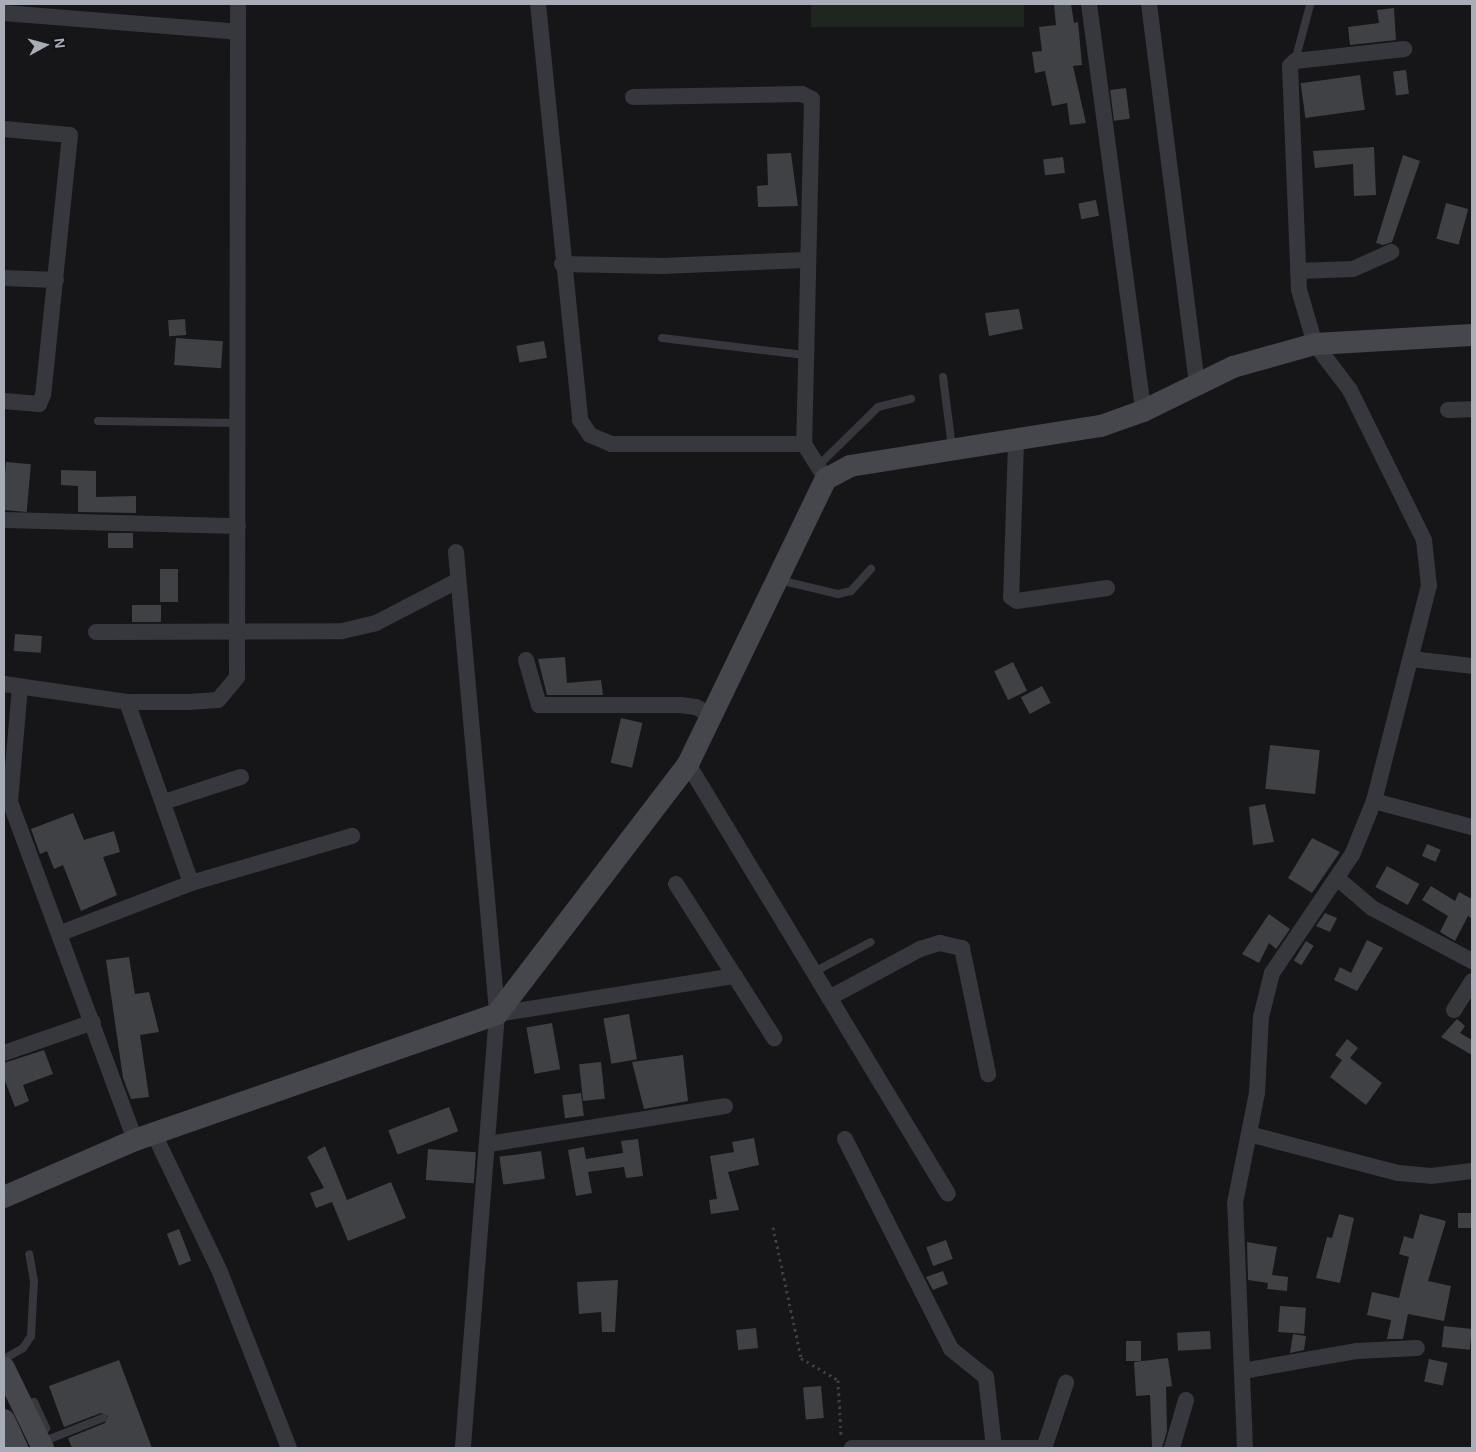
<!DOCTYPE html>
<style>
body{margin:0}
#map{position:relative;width:1476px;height:1452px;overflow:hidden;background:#161618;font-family:Helvetica,sans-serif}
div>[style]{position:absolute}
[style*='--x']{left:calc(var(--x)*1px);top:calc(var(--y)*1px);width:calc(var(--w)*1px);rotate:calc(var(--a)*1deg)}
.green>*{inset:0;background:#1e261f;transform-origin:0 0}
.building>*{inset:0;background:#404145;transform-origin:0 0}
.path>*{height:3px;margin-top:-1.5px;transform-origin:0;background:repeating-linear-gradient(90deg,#3d3f44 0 2.5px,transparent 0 6.5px)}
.lane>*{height:8px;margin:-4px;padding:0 4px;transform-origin:4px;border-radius:4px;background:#37383d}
.street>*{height:16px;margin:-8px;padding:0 8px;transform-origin:8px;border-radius:8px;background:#37383d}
.secondary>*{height:22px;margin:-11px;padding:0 11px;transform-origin:11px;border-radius:11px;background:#45474d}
span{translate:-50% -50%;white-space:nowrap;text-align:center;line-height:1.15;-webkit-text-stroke:5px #111113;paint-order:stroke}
.frame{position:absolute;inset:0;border:5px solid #a8adb8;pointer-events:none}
.north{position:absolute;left:20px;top:20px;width:50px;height:50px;-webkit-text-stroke:4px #111113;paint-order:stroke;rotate:83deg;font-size:14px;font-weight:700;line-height:20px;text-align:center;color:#a8adb8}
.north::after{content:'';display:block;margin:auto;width:18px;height:22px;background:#a8adb8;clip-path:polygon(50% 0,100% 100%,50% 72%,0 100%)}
</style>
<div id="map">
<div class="green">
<i style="left:811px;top:4px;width:213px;height:23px"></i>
</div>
<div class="building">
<i style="clip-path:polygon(1054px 4px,1071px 4px,1074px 23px,1078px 22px,1082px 65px,1073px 66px,1086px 123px,1070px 125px,1067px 103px,1052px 106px,1045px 71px,1035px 73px,1032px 52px,1042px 51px,1039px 27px,1056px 25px)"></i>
<i style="clip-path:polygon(1394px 8px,1396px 40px,1350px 45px,1348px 27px,1379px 23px,1377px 10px)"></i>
<i style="left:1406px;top:70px;width:24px;height:13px;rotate:83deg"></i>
<i style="left:1360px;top:75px;width:35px;height:60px;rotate:82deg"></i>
<i style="left:1126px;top:88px;width:31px;height:16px;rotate:83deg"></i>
<i style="clip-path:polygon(1374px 147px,1376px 195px,1354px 196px,1353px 164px,1315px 168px,1313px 151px)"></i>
<i style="clip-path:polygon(791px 153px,798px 206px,758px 207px,757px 186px,768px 185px,767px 154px)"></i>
<i style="clip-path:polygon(1403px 155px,1420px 161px,1392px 242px,1383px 245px,1376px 243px)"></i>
<i style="left:1063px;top:157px;width:16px;height:20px;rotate:83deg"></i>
<i style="left:1096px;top:200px;width:16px;height:18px;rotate:79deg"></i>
<i style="left:1446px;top:203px;width:23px;height:37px;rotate:15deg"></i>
<i style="clip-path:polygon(1019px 309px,1023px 329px,989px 336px,985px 313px)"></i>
<i style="left:185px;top:319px;width:16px;height:17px;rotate:86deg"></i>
<i style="left:176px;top:338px;width:47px;height:27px;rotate:4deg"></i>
<i style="left:544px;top:341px;width:17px;height:28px;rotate:80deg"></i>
<i style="left:6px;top:462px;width:25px;height:48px;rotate:5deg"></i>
<i style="clip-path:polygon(61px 470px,96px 471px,96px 497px,136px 496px,136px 513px,78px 512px,78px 486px,61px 485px)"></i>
<i style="left:108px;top:533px;width:25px;height:15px"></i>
<i style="left:160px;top:569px;width:18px;height:33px"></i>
<i style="left:161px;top:605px;width:17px;height:29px;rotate:90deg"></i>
<i style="left:15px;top:634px;width:27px;height:17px;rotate:4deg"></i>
<i style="clip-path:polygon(565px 657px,567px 683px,601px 680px,603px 695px,547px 695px,538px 659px)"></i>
<i style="left:1013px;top:662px;width:32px;height:21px;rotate:64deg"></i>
<i style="left:1042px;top:686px;width:19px;height:24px;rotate:62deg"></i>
<i style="left:621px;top:718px;width:22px;height:46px;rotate:13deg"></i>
<i style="left:1270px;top:745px;width:50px;height:44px;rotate:6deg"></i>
<i style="clip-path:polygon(1265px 804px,1274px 842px,1253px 845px,1249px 807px)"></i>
<i style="clip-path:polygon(73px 813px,84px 840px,114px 831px,120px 852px,103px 857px,117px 895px,81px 911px,63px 865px,54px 869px,47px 851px,40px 854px,31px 829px)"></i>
<i style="clip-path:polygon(1312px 838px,1340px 852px,1312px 893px,1288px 878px)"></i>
<i style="left:1427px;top:844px;width:15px;height:13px;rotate:23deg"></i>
<i style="left:1387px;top:866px;width:37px;height:24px;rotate:29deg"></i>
<i style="clip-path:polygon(1431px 886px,1455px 901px,1459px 892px,1472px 899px,1472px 919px,1468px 916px,1455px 941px,1440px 932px,1448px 916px,1422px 900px)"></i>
<i style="clip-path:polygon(1325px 913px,1337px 918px,1330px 932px,1316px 926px)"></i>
<i style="clip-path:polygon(1269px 914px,1290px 929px,1276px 949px,1269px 943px,1259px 963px,1242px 954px)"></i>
<i style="clip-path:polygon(1367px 940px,1383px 948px,1357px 991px,1334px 980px,1340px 967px,1351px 973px)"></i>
<i style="left:1306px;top:941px;width:9px;height:23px;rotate:32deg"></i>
<i style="clip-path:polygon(129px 957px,135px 994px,149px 992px,159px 1032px,140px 1035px,149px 1097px,131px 1099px,123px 1078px,106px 960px)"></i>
<i style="left:629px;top:1014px;width:46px;height:26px;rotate:80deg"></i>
<i style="clip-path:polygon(1457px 1019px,1465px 1026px,1460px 1033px,1472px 1040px,1472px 1055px,1441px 1037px)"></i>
<i style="left:552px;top:1023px;width:47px;height:26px;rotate:80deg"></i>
<i style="clip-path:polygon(1347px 1039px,1358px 1048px,1350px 1058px,1382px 1083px,1366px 1105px,1330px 1077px,1342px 1060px,1335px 1055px)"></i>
<i style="clip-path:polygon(44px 1050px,53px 1074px,23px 1085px,29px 1101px,15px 1107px,4px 1078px,4px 1063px)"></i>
<i style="clip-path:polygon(683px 1055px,688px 1101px,644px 1109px,632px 1062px)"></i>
<i style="left:601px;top:1062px;width:37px;height:22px;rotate:84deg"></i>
<i style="left:581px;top:1093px;width:23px;height:19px;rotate:83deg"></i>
<i style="left:449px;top:1107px;width:26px;height:65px;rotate:69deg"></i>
<i style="clip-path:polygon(754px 1138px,759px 1165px,728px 1172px,739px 1210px,711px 1214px,709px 1200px,717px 1199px,710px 1156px,734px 1152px,732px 1142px)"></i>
<i style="clip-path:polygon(638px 1139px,643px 1176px,626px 1178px,624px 1167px,588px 1172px,592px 1193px,576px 1196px,568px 1150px,584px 1147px,586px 1159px,623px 1153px,621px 1141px)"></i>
<i style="clip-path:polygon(325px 1146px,347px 1200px,391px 1182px,406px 1218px,348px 1241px,332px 1202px,316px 1208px,310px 1193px,324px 1188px,307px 1157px)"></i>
<i style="left:428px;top:1149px;width:48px;height:31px;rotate:4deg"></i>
<i style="left:541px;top:1151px;width:28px;height:42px;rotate:82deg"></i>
<i style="left:1472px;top:1213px;width:15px;height:14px;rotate:90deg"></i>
<i style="clip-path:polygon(1339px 1214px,1354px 1218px,1340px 1283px,1316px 1278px,1327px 1237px,1332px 1238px)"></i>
<i style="clip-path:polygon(1420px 1214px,1446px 1221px,1428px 1281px,1451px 1286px,1444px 1321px,1408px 1314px,1403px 1339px,1387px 1339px,1391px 1320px,1367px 1315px,1372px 1292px,1399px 1298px,1409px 1257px,1399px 1254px,1404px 1236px,1413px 1239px)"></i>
<i style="left:179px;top:1229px;width:34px;height:13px;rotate:69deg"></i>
<i style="left:946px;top:1240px;width:20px;height:21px;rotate:70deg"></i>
<i style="clip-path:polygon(1247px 1242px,1277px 1247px,1272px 1275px,1288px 1277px,1287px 1291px,1267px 1289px,1268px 1283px,1248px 1280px)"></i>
<i style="clip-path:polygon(943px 1271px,948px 1284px,933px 1290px,926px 1277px)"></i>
<i style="clip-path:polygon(618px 1280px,615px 1332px,602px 1332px,601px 1312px,579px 1314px,577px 1282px)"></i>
<i style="left:1280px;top:1306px;width:26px;height:26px;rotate:4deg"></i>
<i style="left:1444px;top:1326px;width:28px;height:21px;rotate:6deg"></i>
<i style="left:756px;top:1328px;width:20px;height:20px;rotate:84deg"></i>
<i style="left:1210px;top:1331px;width:18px;height:33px;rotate:87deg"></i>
<i style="clip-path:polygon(1293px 1334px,1306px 1336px,1304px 1350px,1290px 1353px)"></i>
<i style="left:1126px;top:1341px;width:15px;height:20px"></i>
<i style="clip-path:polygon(1168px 1358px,1172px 1386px,1166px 1387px,1167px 1431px,1162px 1448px,1152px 1448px,1150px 1395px,1136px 1396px,1134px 1362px)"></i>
<i style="left:1429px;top:1359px;width:19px;height:23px;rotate:12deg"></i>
<i style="clip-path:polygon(119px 1360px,152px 1448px,72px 1448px,68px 1438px,105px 1423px,108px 1416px,101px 1413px,64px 1427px,49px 1386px)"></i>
<i style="left:821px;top:1386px;width:32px;height:18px;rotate:85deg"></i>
</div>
<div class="path">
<i style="--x:773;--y:1227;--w:134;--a:77.9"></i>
<i style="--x:801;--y:1358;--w:43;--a:30.7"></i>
<i style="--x:838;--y:1380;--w:56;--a:86.9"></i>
</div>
<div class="lane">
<i style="--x:1295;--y:61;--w:58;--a:-75"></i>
<i style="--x:662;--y:338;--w:144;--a:6.8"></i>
<i style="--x:943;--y:377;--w:71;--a:82.7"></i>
<i style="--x:98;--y:421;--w:140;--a:0.8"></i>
<i style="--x:818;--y:466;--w:84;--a:-44.5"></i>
<i style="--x:878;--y:407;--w:34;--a:-14"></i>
<i style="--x:779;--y:580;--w:61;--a:13.3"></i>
<i style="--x:838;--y:594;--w:13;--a:-13"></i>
<i style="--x:851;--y:591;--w:30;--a:-48"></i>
<i style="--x:814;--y:972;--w:64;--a:-27.8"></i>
<i style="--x:4;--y:1359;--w:22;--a:-30"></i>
<i style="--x:23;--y:1348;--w:14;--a:-56"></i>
<i style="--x:31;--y:1336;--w:55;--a:-86.9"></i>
<i style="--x:34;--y:1281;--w:27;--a:-100"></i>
<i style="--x:34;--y:1402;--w:29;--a:65"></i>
<i style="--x:42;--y:1442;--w:66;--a:-21.5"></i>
</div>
<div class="street">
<i style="--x:538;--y:4;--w:418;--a:84.2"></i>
<i style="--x:580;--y:420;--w:18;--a:56"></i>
<i style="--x:590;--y:435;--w:23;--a:23"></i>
<i style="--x:611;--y:444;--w:193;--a:0"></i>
<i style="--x:1089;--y:4;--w:411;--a:82.4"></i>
<i style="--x:1149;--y:4;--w:381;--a:82.8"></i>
<i style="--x:4;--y:13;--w:235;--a:4.6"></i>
<i style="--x:633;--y:97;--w:169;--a:-1"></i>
<i style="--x:802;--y:94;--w:11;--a:27"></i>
<i style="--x:812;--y:99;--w:345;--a:91.3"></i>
<i style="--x:804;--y:444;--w:41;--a:57.8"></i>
<i style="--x:4;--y:129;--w:66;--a:5.2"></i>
<i style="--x:70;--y:135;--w:261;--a:95.9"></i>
<i style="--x:43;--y:395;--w:10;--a:114"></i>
<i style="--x:39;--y:404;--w:35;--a:-175"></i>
<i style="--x:562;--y:264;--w:100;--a:1.1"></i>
<i style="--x:662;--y:266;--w:144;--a:-2.4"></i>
<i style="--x:1298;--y:271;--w:55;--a:-2.1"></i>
<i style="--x:1353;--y:269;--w:42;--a:-24.1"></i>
<i style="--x:4;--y:278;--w:52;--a:2.2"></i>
<i style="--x:1448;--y:410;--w:24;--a:-2"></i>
<i style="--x:1016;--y:442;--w:155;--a:91.8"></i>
<i style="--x:1011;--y:597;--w:7;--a:34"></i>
<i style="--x:1017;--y:601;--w:91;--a:-8.2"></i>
<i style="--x:4;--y:520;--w:234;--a:1.5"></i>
<i style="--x:456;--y:552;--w:464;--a:84.9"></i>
<i style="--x:497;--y:1014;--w:435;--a:94.5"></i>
<i style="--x:96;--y:632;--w:246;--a:-0.2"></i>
<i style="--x:342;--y:631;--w:35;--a:-13"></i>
<i style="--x:376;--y:623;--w:91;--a:-27.4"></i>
<i style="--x:1411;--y:659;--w:61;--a:6.5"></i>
<i style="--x:526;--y:660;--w:47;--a:73.9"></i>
<i style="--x:539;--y:705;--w:141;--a:0"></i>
<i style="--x:680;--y:705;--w:16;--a:7"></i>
<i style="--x:696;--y:707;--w:18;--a:29"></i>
<i style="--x:4;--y:684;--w:124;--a:8.3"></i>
<i style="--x:127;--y:702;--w:62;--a:0"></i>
<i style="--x:189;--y:702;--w:29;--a:-4"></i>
<i style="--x:218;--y:700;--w:30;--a:-50"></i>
<i style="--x:237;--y:677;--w:673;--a:-89.91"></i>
<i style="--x:20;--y:687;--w:115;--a:95"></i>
<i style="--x:10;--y:802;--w:360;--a:69.7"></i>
<i style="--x:127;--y:702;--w:192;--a:70.5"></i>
<i style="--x:688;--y:764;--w:502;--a:58.84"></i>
<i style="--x:1374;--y:801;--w:101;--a:14.9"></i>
<i style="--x:164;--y:802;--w:81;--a:-18"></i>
<i style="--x:1337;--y:878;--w:46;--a:40.6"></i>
<i style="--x:1372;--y:908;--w:113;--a:27.9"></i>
<i style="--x:676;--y:884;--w:183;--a:57.5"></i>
<i style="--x:61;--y:933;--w:139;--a:-21"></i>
<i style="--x:191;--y:883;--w:168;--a:-16.3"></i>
<i style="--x:829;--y:998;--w:103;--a:-28.3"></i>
<i style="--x:920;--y:949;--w:21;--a:-17"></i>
<i style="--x:940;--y:943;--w:23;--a:13"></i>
<i style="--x:962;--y:948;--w:129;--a:78.3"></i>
<i style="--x:1454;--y:1010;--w:34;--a:-58"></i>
<i style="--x:497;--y:1014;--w:241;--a:-9.1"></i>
<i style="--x:4;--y:1053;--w:94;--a:-19.2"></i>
<i style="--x:154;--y:1134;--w:153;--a:64.4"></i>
<i style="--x:220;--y:1272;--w:189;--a:68.6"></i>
<i style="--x:1249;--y:1134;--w:154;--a:14.7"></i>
<i style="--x:1398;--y:1173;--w:33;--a:5"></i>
<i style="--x:1431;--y:1176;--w:41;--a:-7"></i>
<i style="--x:845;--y:1139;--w:235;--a:63.2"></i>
<i style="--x:951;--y:1349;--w:45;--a:38.7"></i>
<i style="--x:986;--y:1377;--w:70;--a:83.5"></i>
<i style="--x:489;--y:1144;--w:239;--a:-9.1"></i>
<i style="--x:1243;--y:1371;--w:116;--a:-10"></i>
<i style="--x:1357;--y:1351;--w:60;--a:-2.9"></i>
<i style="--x:852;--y:1448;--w:190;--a:0"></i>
<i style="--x:1044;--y:1448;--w:69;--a:-71.3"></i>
<i style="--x:1172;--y:1448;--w:50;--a:-73.7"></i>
<i style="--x:1245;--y:1448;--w:245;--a:-92.3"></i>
<i style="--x:1235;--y:1203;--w:112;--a:-78.7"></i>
<i style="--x:1257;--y:1093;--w:76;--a:-87"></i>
<i style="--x:1261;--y:1017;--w:45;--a:-76"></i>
<i style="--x:1272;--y:973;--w:143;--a:-55.9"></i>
<i style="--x:1352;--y:855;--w:58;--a:-67.8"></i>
<i style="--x:1374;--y:801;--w:222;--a:-75.7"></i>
<i style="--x:1429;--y:586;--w:46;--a:-96.2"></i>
<i style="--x:1424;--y:540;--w:167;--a:-116.3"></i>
<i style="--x:1350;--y:390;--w:58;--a:-127.3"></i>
<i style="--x:1315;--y:344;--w:56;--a:-106.5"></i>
<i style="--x:1299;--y:290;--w:224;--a:-92.3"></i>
<i style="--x:1290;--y:66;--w:7;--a:-45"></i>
<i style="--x:1295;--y:61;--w:110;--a:-6.3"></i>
</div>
<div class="secondary">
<i style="--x:4;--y:1197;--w:143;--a:-23.5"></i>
<i style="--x:135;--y:1140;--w:383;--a:-19.2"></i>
<i style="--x:497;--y:1014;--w:315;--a:-52.6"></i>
<i style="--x:688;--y:764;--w:317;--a:-64.2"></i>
<i style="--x:826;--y:479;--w:27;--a:-28"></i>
<i style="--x:850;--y:466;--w:254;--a:-9.1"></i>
<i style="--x:1101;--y:426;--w:45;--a:-19.7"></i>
<i style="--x:1143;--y:411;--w:100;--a:-26.1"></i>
<i style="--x:1233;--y:367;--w:85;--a:-15.7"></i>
<i style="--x:1315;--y:344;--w:157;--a:-3.3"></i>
<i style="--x:4;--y:1368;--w:89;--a:64"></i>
<i style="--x:4;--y:1420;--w:31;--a:65"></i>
</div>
<div class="frame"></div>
<div class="north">N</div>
</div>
